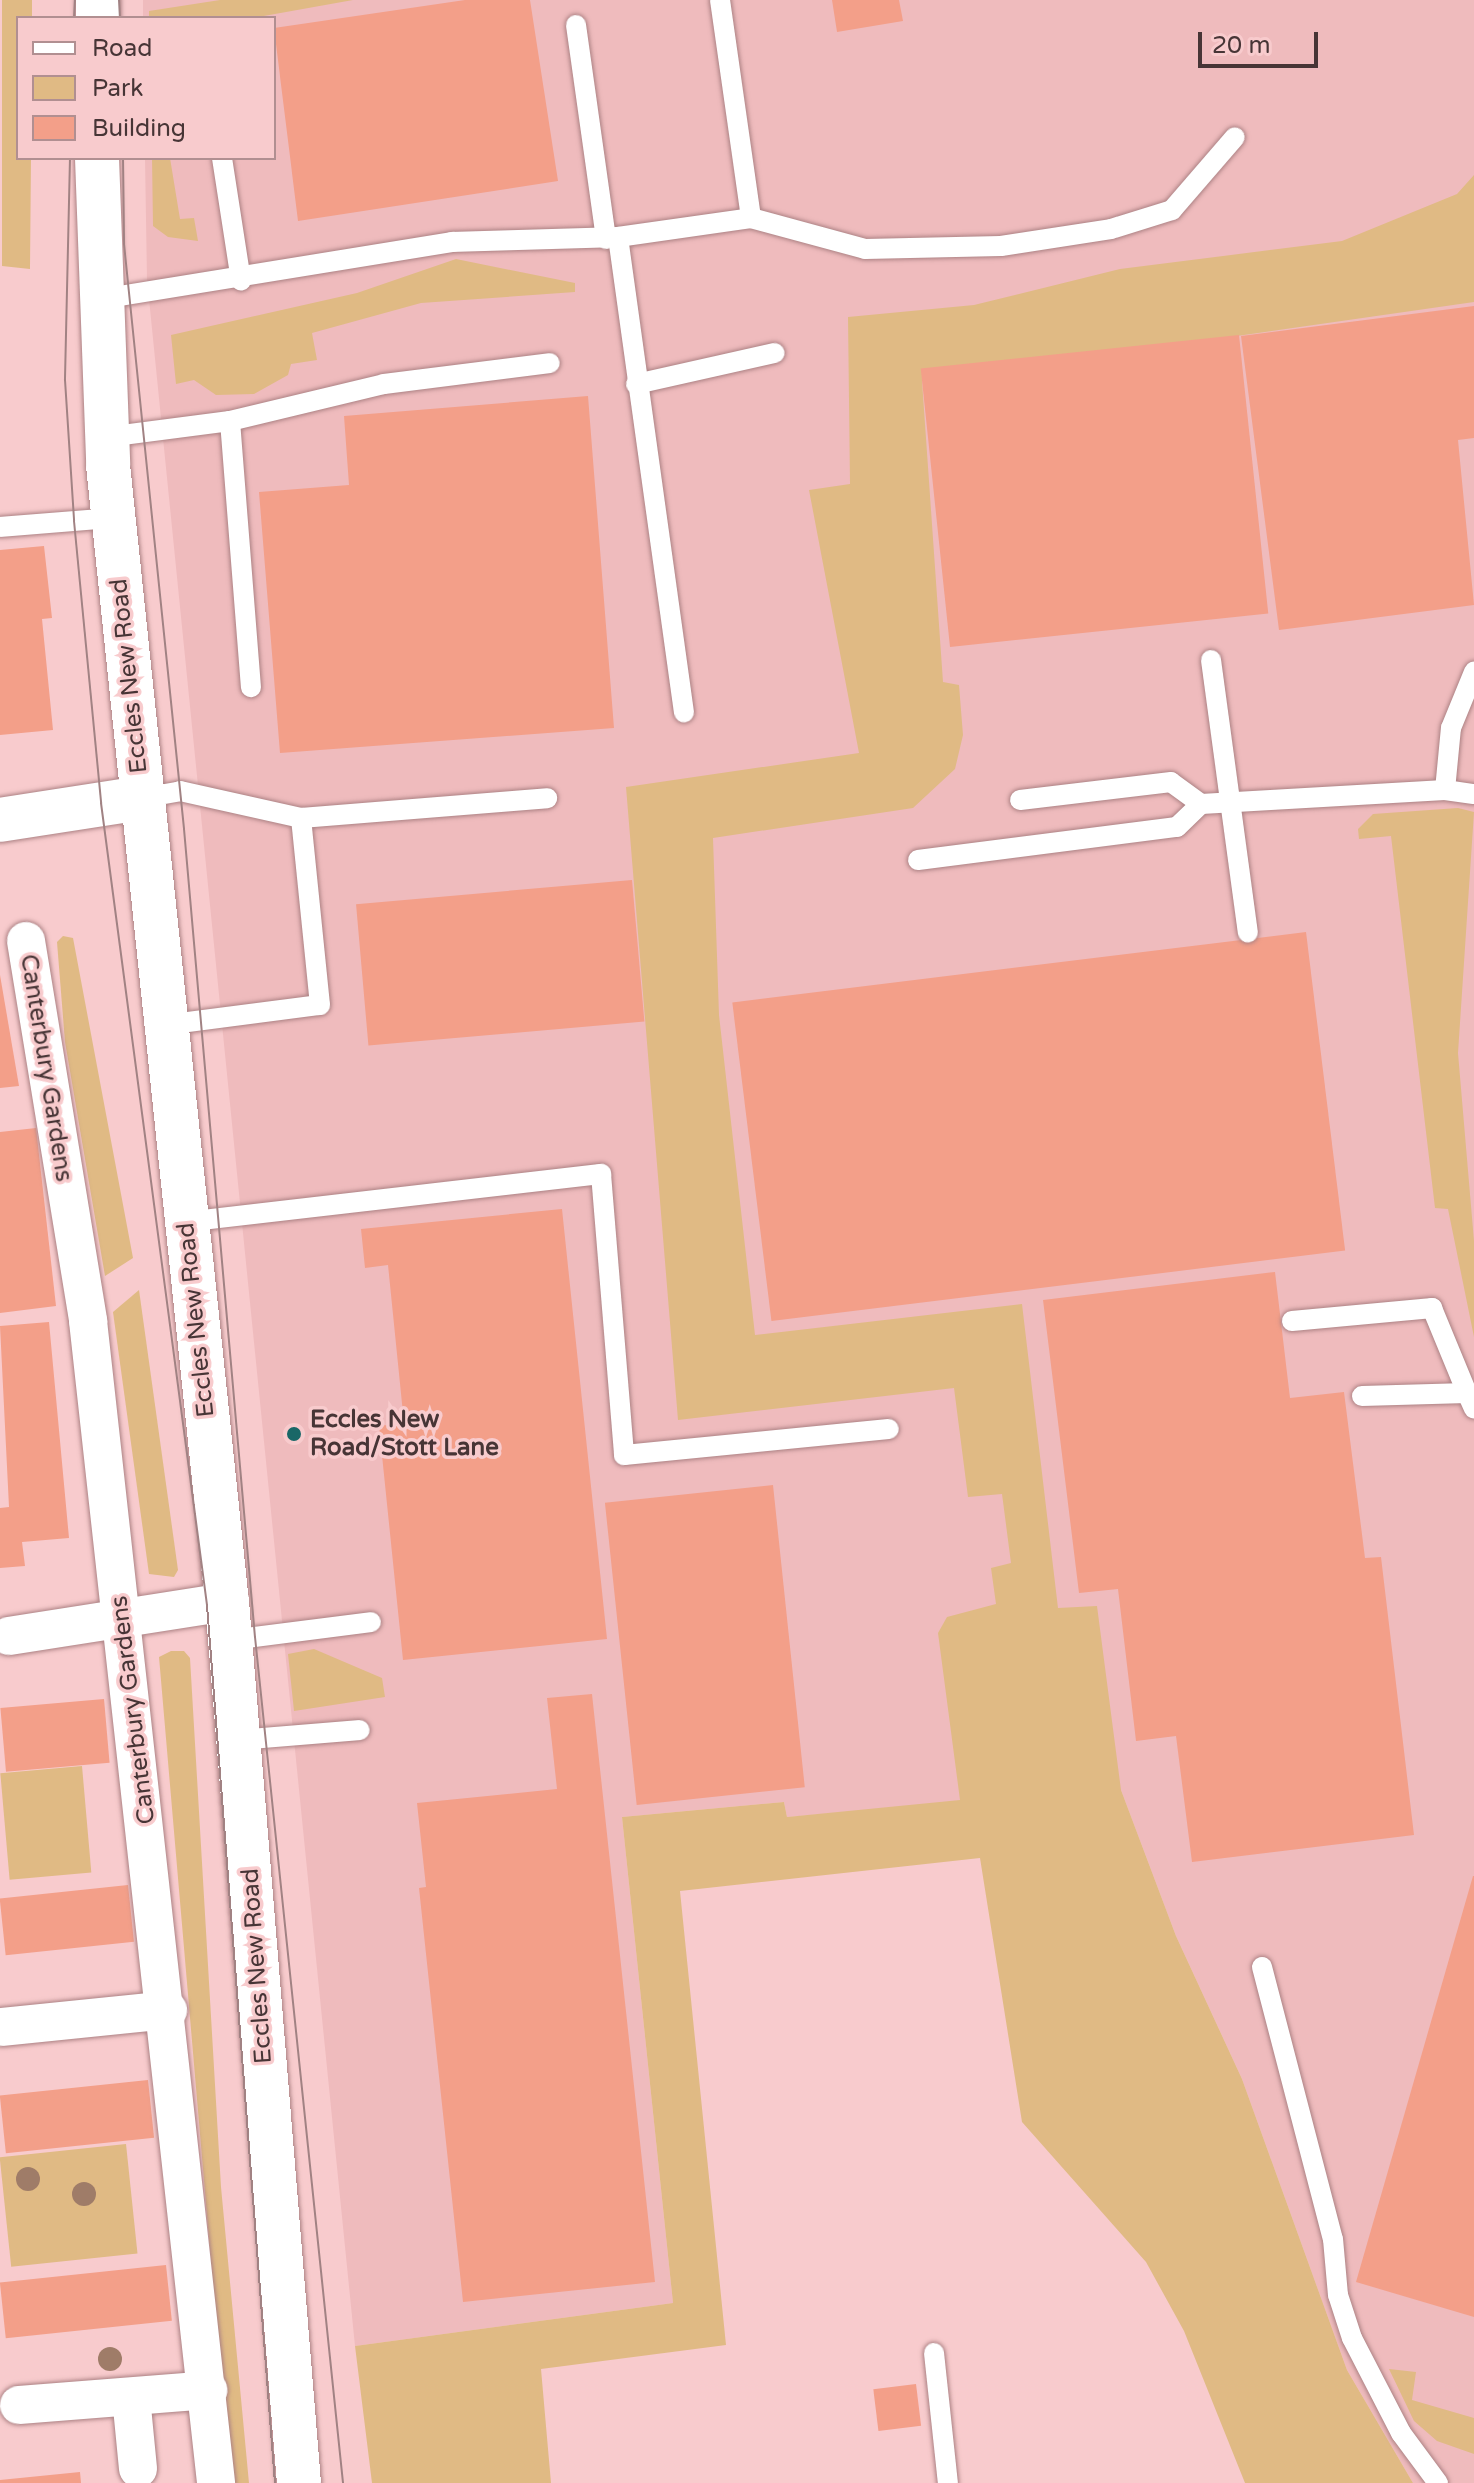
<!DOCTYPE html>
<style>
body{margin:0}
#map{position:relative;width:1474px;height:2483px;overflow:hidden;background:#f8cbcd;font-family:"Varela Round",sans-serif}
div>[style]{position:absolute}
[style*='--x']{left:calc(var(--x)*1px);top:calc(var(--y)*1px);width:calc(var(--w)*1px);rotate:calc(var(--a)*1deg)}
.built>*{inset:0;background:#efbbbd}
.green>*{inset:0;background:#e0ba84;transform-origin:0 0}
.building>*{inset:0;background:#f39f89;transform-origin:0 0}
.roads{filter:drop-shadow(0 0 2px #ac8284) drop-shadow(0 0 2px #ac8284)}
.lane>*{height:20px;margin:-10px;padding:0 10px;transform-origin:10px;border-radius:10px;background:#fff}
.street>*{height:38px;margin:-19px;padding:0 19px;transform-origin:19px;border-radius:19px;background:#fff}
.primary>*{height:44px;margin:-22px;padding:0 22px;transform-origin:22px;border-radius:22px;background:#fff}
.tram>*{height:2px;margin:-1px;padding:0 1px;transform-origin:1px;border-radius:1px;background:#a18283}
.trees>*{width:24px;height:24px;margin:-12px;border-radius:50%;background:#9f7c68}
.dots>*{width:22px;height:22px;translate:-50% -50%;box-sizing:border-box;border:4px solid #f8cbcd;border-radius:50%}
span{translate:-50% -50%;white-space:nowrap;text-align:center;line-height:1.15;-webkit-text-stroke:7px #f8cbcd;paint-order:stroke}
.street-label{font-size:24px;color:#473536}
.poi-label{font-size:24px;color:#473536;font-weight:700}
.left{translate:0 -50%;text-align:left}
.legend{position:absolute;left:16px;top:16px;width:260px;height:144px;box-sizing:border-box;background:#f8cbcd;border:2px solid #b18f91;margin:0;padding:10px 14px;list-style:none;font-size:24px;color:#473536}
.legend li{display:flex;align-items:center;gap:16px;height:40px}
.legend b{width:40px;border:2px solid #b18f91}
.scale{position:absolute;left:1198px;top:32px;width:120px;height:36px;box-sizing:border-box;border:4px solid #473536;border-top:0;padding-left:10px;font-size:24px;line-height:28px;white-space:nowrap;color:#473536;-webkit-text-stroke:6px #f8cbcd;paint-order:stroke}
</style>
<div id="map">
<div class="built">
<i style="clip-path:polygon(143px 0,1474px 0,1474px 2483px,1413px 2483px,1347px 2370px,1242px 2079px,1176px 1936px,1121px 1790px,787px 1817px,784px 1802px,622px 1817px,673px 2303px,355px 2346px,147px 279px,145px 158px,274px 158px,274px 18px,143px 18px)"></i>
</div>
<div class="green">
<i style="clip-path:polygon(2px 0,32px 0,32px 18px,18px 18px,18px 158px,31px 158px,30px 269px,2px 266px)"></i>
<i style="clip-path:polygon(220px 0,353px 0,253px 18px,149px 18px,149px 11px)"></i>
<i style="clip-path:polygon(152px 158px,170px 158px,180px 219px,194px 218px,198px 241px,168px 237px,153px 226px)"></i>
<i style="clip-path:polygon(1474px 175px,1474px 302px,922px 381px,943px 682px,959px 685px,963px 735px,955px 769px,913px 808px,713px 838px,719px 1015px,755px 1335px,1022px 1304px,1058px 1608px,1097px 1606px,1121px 1790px,1176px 1936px,1242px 2079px,1347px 2370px,1413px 2483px,1245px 2483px,1184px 2331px,1146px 2262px,1022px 2122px,980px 1858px,680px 1891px,726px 2345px,541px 2369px,551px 2483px,372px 2483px,355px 2346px,673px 2303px,622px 1817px,784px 1802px,787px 1817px,960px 1800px,938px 1633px,947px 1617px,996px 1604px,991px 1568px,1011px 1563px,1002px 1494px,968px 1497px,954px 1388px,678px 1420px,626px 787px,859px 753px,809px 490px,850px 484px,848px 317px,974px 305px,1120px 269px,1342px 241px,1457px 194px)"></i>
<i style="clip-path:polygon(456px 259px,575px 283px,575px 292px,421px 303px,312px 333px,317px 360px,291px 364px,288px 375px,254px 394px,216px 395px,194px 380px,176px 384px,171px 335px,357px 293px)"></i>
<i style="clip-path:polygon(1458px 808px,1474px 812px,1458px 1053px,1474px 1241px,1474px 1337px,1448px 1209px,1435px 1208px,1391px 836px,1359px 839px,1358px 829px,1373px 814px)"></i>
<i style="clip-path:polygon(63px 936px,73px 938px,133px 1258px,105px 1276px,65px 1042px,57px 942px)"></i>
<i style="clip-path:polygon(139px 1290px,178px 1570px,174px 1577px,149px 1574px,113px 1312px)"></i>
<i style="clip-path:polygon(314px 1649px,382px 1678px,385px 1697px,294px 1711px,288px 1654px)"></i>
<i style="clip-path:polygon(171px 1651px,184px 1651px,190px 1658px,221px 2187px,249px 2483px,230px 2483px,159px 1657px)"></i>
<i style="left:82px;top:1766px;width:107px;height:82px;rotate:85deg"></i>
<i style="left:126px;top:2144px;width:110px;height:127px;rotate:84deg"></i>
<i style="clip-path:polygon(1389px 2369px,1416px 2372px,1412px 2400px,1474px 2418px,1474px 2454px,1437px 2441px,1414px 2421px)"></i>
</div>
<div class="building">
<i style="clip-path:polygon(465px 0,530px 0,558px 181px,298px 221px,274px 28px)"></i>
<i style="clip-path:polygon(832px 0,899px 0,903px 21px,837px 32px)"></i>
<i style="clip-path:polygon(1474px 306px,1474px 438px,1458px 440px,1474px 605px,1279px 630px,1241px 336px)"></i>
<i style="left:1239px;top:335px;width:280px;height:320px;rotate:84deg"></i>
<i style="clip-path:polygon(588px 396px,614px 728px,280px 753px,259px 492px,349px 485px,344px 416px)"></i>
<i style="clip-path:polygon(44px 546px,52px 618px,42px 619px,53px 730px,0 735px,0 550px)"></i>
<i style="left:632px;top:880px;width:142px;height:277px;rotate:85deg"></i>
<i style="left:1306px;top:932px;width:321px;height:578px;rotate:83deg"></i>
<i style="clip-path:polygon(0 975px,19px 1086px,0 1088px)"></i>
<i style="clip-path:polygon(36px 1128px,56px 1306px,0 1313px,0 1132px)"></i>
<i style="clip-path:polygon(562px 1209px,607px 1639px,403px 1660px,379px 1426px,404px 1423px,388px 1265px,365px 1268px,361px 1229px)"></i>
<i style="clip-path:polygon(1275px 1272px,1290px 1398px,1344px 1392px,1365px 1558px,1381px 1557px,1414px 1835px,1192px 1862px,1176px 1736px,1136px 1741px,1118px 1589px,1079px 1593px,1043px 1300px)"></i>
<i style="clip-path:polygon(49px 1322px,69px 1538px,22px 1542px,25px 1566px,0 1568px,0 1508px,9px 1507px,0 1326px)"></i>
<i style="left:773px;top:1485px;width:304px;height:169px;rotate:84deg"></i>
<i style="clip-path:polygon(592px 1694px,655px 2282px,463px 2302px,419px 1888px,426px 1887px,417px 1803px,557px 1789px,547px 1698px)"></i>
<i style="left:104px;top:1699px;width:64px;height:104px;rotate:85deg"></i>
<i style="clip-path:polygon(1473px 1876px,1474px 1876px,1474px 2317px,1356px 2282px)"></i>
<i style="left:128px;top:1885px;width:57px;height:129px;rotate:84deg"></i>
<i style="left:148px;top:2080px;width:58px;height:149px;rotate:84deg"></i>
<i style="left:166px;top:2265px;width:56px;height:167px;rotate:84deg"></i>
<i style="left:916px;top:2384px;width:42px;height:43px;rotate:83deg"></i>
<i style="clip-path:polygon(80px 2472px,81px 2483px,0 2483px,0 2480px)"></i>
</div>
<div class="roads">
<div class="lane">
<i style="--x:720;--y:0;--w:220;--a:81.9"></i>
<i style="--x:576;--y:25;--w:216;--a:82"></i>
<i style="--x:222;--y:158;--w:124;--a:81.2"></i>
<i style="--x:618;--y:237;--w:134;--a:-8.1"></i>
<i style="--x:751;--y:218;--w:118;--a:15.2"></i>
<i style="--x:865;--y:249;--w:136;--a:-1.3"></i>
<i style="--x:1001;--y:246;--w:111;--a:-8.8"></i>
<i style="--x:1111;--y:229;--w:64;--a:-17.3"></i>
<i style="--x:1172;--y:210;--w:96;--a:-49.2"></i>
<i style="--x:101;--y:299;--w:356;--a:-9.2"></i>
<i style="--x:452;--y:242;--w:166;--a:-1.7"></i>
<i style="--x:618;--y:237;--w:480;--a:82.1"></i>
<i style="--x:636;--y:384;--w:142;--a:-12.6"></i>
<i style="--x:230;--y:421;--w:267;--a:85.5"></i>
<i style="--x:107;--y:437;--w:124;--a:-7.4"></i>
<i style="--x:230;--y:421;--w:158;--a:-13.5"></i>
<i style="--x:384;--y:384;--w:167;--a:-7.2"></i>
<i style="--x:0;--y:527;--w:113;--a:-4.6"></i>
<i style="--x:1211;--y:660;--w:275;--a:82.3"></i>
<i style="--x:1445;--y:790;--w:62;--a:-84.5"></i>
<i style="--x:1451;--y:728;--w:61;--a:-67.7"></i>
<i style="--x:142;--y:798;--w:39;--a:-10"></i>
<i style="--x:180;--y:791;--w:124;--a:12.6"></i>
<i style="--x:301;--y:818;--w:247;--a:-4.6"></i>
<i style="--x:1201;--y:804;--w:244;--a:-3.3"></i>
<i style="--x:1445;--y:790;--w:29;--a:8"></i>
<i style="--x:918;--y:860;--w:261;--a:-7.3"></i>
<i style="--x:1177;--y:827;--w:33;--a:-44"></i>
<i style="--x:1201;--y:804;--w:37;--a:-144"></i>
<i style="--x:1171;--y:782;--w:152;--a:173.2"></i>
<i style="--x:165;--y:1025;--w:156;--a:-7.4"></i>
<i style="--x:320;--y:1005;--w:188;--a:-95.8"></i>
<i style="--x:185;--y:1222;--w:419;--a:-6.6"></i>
<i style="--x:601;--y:1174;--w:282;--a:85.3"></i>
<i style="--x:624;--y:1455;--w:266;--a:-5.6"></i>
<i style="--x:1292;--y:1321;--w:141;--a:-5.3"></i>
<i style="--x:1432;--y:1308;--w:92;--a:67.6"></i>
<i style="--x:1362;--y:1396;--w:105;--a:-1.6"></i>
<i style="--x:1467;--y:1393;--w:17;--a:66"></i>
<i style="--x:231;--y:1640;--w:141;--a:-7.3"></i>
<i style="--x:239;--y:1740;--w:121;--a:-4.7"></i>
<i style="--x:1262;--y:1967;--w:281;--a:75.4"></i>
<i style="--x:1333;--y:2239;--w:56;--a:84.9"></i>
<i style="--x:1338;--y:2295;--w:45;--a:72"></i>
<i style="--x:1352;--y:2338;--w:107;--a:62.7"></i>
<i style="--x:1401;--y:2433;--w:62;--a:53.5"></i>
<i style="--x:934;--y:2353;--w:131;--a:83.9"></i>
</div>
<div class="street">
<i style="--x:26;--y:941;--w:385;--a:80.7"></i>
<i style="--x:88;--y:1321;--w:1169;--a:83.71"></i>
<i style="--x:9;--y:1636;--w:221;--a:-8.9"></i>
<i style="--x:2;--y:2027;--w:167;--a:-5.8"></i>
<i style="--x:131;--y:2397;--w:72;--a:84.4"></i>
<i style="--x:19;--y:2405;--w:190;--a:-4.5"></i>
</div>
<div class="primary">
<i style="--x:98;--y:18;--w:18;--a:-90"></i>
<i style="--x:97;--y:158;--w:307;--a:87.9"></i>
<i style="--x:108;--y:465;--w:1143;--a:84.03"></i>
<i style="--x:227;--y:1602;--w:884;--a:85.33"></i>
<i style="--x:0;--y:820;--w:144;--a:-8.8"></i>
</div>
</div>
<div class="tram">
<i style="--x:119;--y:0;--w:18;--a:87"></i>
<i style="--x:74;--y:18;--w:18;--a:-87"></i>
<i style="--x:70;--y:158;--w:222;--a:91.3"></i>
<i style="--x:65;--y:380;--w:141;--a:86.3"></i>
<i style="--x:74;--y:521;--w:283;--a:84.5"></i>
<i style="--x:101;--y:803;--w:809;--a:82.47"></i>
<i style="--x:207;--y:1605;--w:881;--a:85.57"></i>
<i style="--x:123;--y:158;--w:86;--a:89.3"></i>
<i style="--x:124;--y:244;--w:588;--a:84.14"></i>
<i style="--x:184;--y:829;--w:811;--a:84.98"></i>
<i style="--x:255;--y:1637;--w:851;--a:84.06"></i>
</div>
<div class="trees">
<i style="left:28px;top:2179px"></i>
<i style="left:84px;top:2194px"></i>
<i style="left:110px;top:2359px"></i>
</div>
<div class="dots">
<i style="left:294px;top:1434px;background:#196767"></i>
</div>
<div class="street-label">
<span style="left:129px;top:676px;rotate:-96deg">Eccles New Road</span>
<span style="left:46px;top:1068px;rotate:81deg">Canterbury Gardens</span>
<span style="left:196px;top:1320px;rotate:-96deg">Eccles New Road</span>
<span style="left:133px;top:1710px;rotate:-97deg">Canterbury Gardens</span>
<span style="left:257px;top:1966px;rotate:-94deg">Eccles New Road</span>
</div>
<div class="poi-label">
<span class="left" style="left:310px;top:1434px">Eccles New<br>Road/Stott Lane</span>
</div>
<ul class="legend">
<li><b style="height:10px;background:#fff"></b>Road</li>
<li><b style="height:22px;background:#e0ba84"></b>Park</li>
<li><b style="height:22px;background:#f39f89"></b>Building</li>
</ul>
<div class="scale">20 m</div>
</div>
